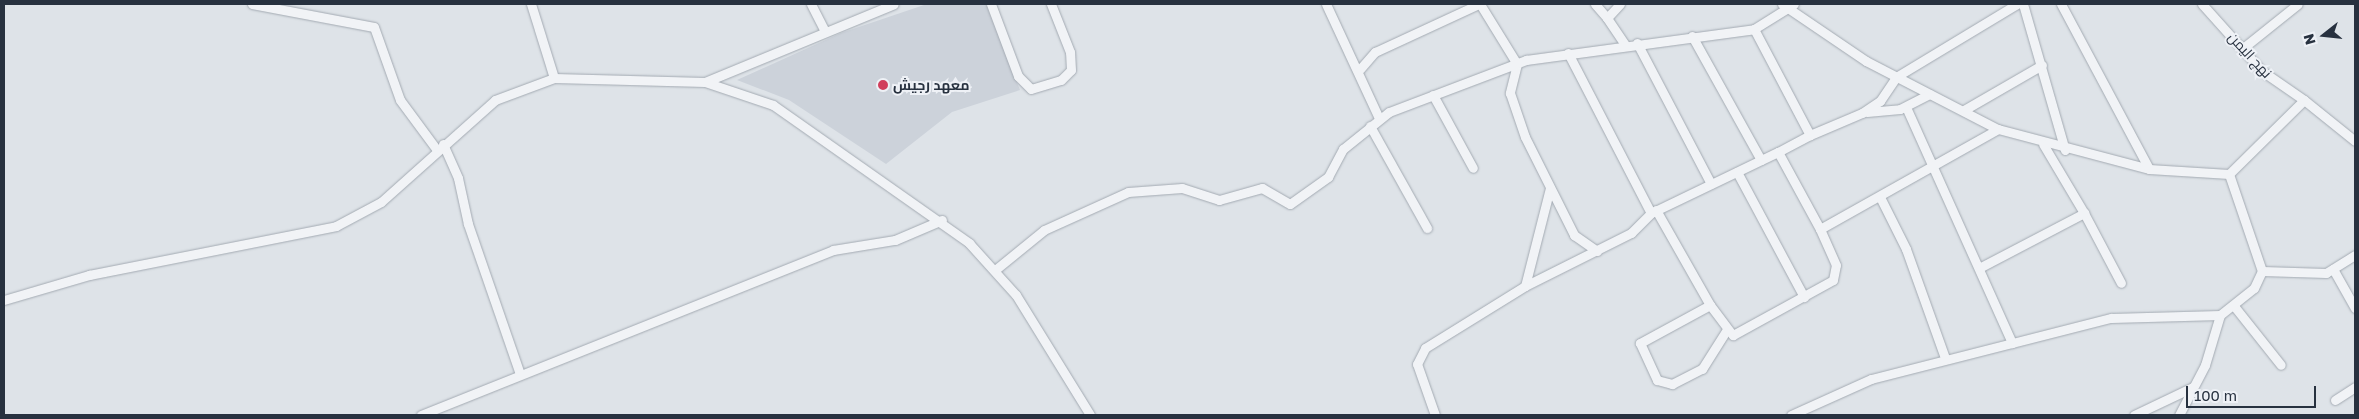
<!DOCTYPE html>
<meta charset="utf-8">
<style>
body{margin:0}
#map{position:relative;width:2359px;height:419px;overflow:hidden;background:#dee3e8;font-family:"Golos Text",Cairo,sans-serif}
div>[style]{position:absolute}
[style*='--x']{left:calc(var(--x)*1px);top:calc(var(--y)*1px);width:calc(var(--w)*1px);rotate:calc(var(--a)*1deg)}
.built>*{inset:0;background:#ccd2da}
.roads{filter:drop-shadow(0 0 1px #a3aab2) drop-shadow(0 0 1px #a3aab2)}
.street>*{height:9px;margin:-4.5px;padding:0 4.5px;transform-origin:4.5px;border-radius:4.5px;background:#f1f3f6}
.dots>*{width:14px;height:14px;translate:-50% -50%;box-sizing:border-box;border:2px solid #eef1f6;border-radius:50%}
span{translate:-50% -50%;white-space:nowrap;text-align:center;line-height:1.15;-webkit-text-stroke:4px #eef1f6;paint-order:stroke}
.street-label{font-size:14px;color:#27313f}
.poi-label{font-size:14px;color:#27313f;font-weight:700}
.left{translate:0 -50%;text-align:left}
.frame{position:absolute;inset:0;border:5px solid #27313f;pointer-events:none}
.north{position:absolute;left:2299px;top:10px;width:50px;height:50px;-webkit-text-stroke:4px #eef1f6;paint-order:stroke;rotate:254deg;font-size:14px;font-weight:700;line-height:20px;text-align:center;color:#27313f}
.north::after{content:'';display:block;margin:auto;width:18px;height:22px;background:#27313f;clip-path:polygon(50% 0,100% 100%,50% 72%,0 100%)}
.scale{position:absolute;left:2186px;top:386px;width:130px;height:22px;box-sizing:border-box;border:2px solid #27313f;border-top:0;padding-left:6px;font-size:15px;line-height:18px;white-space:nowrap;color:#27313f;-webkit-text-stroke:4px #eef1f6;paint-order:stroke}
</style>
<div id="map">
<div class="built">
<i style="clip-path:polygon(927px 4px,986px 4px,1020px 90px,952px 112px,886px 164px,789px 100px,737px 80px,841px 33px)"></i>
</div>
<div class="roads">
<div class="street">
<i style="--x:252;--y:4;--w:124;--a:10.7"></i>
<i style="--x:374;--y:27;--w:77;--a:70.4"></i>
<i style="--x:400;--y:100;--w:62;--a:53.5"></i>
<i style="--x:531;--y:4;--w:77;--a:72.7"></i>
<i style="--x:811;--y:4;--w:30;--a:63"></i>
<i style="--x:991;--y:4;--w:77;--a:69.4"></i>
<i style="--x:1018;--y:76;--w:18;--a:45"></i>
<i style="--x:1031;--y:89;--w:31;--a:-17"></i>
<i style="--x:1061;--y:80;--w:14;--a:-45"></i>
<i style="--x:1071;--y:70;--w:18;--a:-93"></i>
<i style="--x:1070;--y:52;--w:52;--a:-111.6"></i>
<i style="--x:1326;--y:4;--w:126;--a:65.1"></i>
<i style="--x:1480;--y:4;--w:70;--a:58.3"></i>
<i style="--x:1517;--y:64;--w:30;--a:104"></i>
<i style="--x:1510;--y:93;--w:46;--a:71.2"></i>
<i style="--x:1525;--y:137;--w:110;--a:63.4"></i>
<i style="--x:1574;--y:235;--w:28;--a:35"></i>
<i style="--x:1595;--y:4;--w:18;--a:49"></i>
<i style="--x:1620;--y:4;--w:19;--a:133"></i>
<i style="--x:1607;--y:18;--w:32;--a:56"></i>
<i style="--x:1782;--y:4;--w:102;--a:34.2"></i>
<i style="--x:1866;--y:61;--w:148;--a:27.3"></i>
<i style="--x:1998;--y:129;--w:156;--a:14.8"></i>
<i style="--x:2149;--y:169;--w:80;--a:3.6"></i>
<i style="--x:2023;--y:4;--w:152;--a:74"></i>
<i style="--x:2061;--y:4;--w:187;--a:61.9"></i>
<i style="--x:2202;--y:4;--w:90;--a:48.2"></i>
<i style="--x:2262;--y:71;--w:51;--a:34.6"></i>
<i style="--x:1754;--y:29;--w:120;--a:62.2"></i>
<i style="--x:1810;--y:135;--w:56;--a:-22.9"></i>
<i style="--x:1862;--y:113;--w:22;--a:-34"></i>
<i style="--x:1880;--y:101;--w:29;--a:-56"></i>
<i style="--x:1896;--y:77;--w:141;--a:-31.1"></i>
<i style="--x:1692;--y:36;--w:142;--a:60.9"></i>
<i style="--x:1637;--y:43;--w:159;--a:62.3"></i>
<i style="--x:2243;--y:48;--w:70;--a:-38.7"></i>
<i style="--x:1568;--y:53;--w:180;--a:62.6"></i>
<i style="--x:1651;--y:213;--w:141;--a:-25.7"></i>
<i style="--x:1360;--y:69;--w:23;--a:-49"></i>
<i style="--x:1375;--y:52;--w:115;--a:-24.8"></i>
<i style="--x:705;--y:82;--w:204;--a:-22.4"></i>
<i style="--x:1433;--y:95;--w:83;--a:61.3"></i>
<i style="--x:1906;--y:107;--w:259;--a:65.8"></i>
<i style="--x:1964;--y:110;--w:90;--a:-30"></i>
<i style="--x:1867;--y:112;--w:33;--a:-5"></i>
<i style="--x:1900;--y:109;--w:33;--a:-27"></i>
<i style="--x:1370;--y:126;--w:117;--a:60.8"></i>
<i style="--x:1810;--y:135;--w:36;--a:152"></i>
<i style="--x:1778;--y:152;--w:88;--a:61.4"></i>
<i style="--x:1820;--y:229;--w:204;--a:-29.3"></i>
<i style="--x:443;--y:144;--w:37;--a:66"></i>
<i style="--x:458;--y:178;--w:47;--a:77.7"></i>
<i style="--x:468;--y:224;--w:159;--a:70.9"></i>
<i style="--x:1737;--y:172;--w:142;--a:61.8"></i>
<i style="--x:1880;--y:197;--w:58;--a:63.4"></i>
<i style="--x:1906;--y:249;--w:116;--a:70.3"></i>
<i style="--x:1656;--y:210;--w:109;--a:60.4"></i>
<i style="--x:1710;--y:305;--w:38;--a:53"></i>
<i style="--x:1733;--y:335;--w:114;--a:-28.8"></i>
<i style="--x:1833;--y:280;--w:15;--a:-79"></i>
<i style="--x:1836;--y:265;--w:39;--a:-114"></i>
<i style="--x:2084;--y:213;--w:79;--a:62.1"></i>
<i style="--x:1979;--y:268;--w:119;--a:-27.6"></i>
<i style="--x:2084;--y:213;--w:80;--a:-120.7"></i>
<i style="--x:2333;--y:269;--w:45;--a:60.6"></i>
<i style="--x:995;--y:270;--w:63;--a:-39.2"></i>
<i style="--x:1044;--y:230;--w:92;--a:-24.3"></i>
<i style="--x:1128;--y:192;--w:54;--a:-4.2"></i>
<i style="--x:1182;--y:188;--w:39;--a:18"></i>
<i style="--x:1219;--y:200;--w:45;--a:-15.6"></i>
<i style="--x:1262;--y:188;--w:32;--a:30"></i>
<i style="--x:1290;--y:204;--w:47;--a:-35.4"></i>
<i style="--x:1328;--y:177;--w:32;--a:-62"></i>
<i style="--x:1343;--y:149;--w:59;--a:-38.8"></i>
<i style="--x:1389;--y:112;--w:147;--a:-20.8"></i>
<i style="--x:1526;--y:60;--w:230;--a:-7.7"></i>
<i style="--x:1754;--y:29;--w:47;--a:-32"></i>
<i style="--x:2262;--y:271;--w:64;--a:1.8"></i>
<i style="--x:2326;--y:273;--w:34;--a:-32"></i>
<i style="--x:1525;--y:286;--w:101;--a:-75.7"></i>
<i style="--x:4;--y:300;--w:89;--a:-16.4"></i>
<i style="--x:89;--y:275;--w:252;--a:-11.2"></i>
<i style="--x:336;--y:226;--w:51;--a:-28.1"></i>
<i style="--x:381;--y:202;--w:153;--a:-41.8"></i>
<i style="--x:495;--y:100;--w:63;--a:-20.4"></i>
<i style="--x:554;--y:78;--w:151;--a:1.5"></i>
<i style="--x:705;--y:82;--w:72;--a:18.7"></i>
<i style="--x:773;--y:105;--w:240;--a:35.1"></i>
<i style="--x:969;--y:243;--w:70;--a:47.9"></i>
<i style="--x:1016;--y:295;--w:141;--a:58.3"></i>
<i style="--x:1710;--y:305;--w:80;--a:151.5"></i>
<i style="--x:1640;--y:343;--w:41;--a:65.3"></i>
<i style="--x:1657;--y:380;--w:16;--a:15"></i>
<i style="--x:1672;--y:384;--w:34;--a:-27"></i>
<i style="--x:1702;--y:369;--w:45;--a:-57.7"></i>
<i style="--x:2234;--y:306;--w:75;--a:51.5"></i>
<i style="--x:2335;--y:400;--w:24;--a:-33"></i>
<i style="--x:421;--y:415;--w:444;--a:-21.8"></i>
<i style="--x:833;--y:250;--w:63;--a:-9.2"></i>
<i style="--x:895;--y:240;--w:51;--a:-23.1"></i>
<i style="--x:1435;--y:415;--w:54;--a:-109.4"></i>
<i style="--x:1417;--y:364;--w:18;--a:-63"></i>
<i style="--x:1425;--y:348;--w:118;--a:-31.8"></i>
<i style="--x:1525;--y:286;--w:119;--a:-26.6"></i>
<i style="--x:1631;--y:233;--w:28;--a:-45"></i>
<i style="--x:1791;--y:415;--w:88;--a:-24.2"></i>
<i style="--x:1871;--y:379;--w:248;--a:-14.3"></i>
<i style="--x:2111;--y:318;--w:109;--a:-1.6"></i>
<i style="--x:2134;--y:415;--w:65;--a:-25.4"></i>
<i style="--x:2179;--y:415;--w:56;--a:-62.5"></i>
<i style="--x:2205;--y:365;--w:52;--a:-73.3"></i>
<i style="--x:2220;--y:315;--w:43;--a:-38.5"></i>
<i style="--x:2254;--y:288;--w:19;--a:-65"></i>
<i style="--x:2262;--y:271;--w:102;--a:-108.8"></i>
<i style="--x:2229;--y:174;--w:105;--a:-44.6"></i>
<i style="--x:2304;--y:100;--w:65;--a:38.8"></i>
</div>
</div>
<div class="dots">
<i style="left:883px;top:85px;background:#d13f5c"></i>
</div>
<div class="street-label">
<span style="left:2250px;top:55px;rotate:47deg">نهج اليمن</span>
</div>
<div class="poi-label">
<span class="left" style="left:893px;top:85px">معهد رجيش</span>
</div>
<div class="frame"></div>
<div class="north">N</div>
<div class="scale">100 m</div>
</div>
